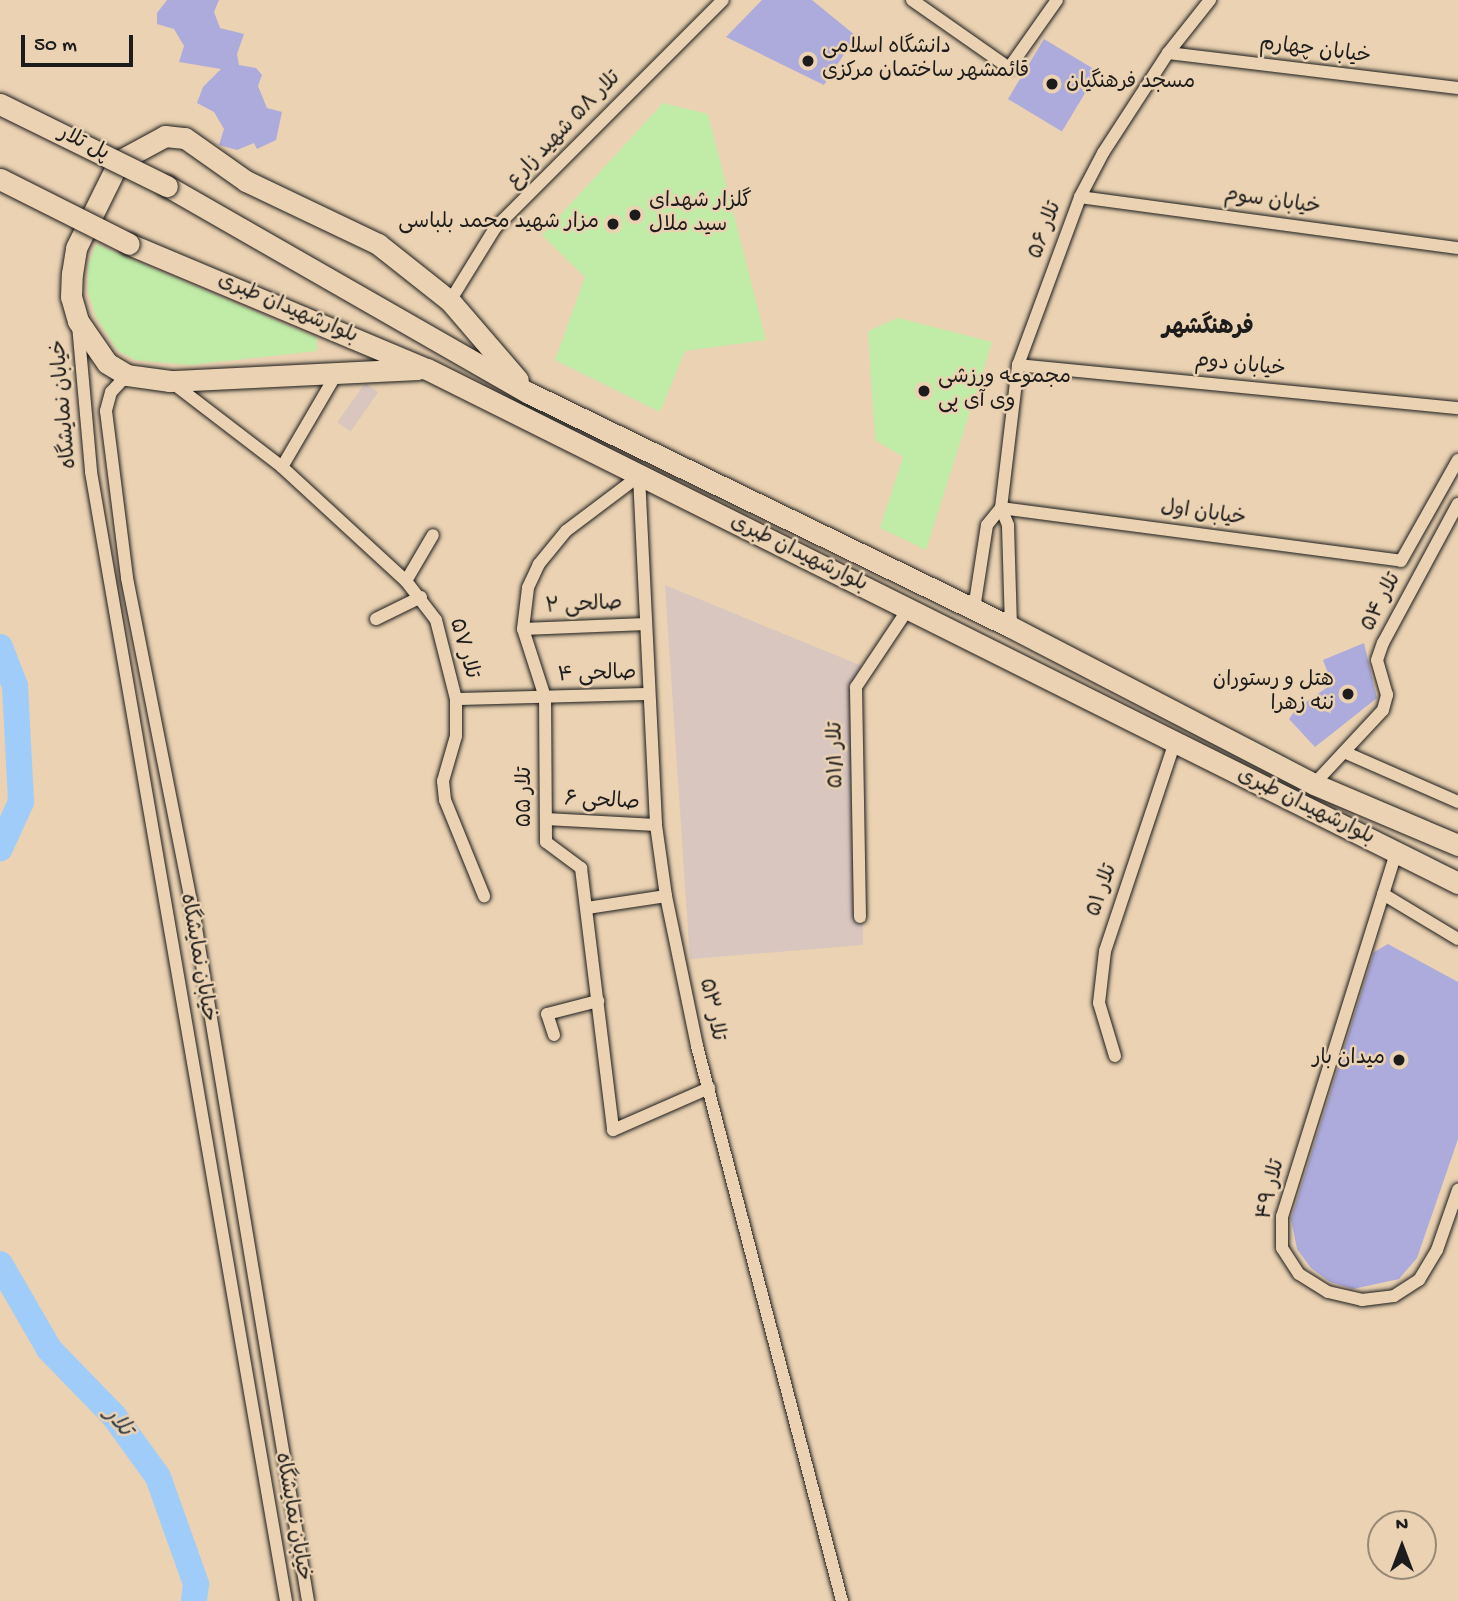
<!DOCTYPE html>
<meta charset="utf-8">
<style>
body{margin:0}
#map{position:relative;width:1458px;height:1601px;overflow:hidden;background:#ead2b2;font-family:"Gochi Hand","Playpen Sans Arabic",sans-serif}
div>[style]{position:absolute}
[style*='--x']{left:calc(var(--x)*1px);top:calc(var(--y)*1px);width:calc(var(--w)*1px);rotate:calc(var(--a)*1deg)}
.built>*{inset:0;background:#d8c6bf;transform-origin:0 0}
.green>*{inset:0;background:#c1eca8}
.river>*{height:26px;margin:-13px;padding:0 13px;transform-origin:13px;border-radius:13px;background:#a0ccfa}
.building>*{inset:0;background:#adabdc;transform-origin:0 0}
.roads{filter:drop-shadow(0 0 2px #1c1c1c) drop-shadow(0 0 2px #1c1c1c)}
.minor>*{height:12px;margin:-6px;padding:0 6px;transform-origin:6px;border-radius:6px;background:#ead2b2}
.trunk>*{height:21px;margin:-10.5px;padding:0 10.5px;transform-origin:10.5px;border-radius:10.5px;background:#ead2b2}
.bridges{filter:drop-shadow(0 0 2px #1c1c1c) drop-shadow(0 0 2px #1c1c1c)}
.trunk-bridge>*{height:21px;margin:-10.5px;padding:0 10.5px;transform-origin:10.5px;border-radius:10.5px;background:#ead2b2}
.dots>*{width:19px;height:19px;translate:-50% -50%;box-sizing:border-box;border:4px solid #ead2b2;border-radius:50%}
span{translate:-50% -50%;white-space:nowrap;text-align:center;line-height:1.15;-webkit-text-stroke:5px #ead2b2;paint-order:stroke}
.poi-label{font-size:21px;color:#1c1c1c}
.left{translate:0 -50%;text-align:left}
.right{translate:-100% -50%;text-align:right}
.street-label{font-size:21px;color:#1c1c1c}
.neighbourhood-label{font-size:23px;color:#1c1c1c;font-weight:700}
.water-label{font-size:23px;color:#363f48;font-style:italic}
.north{position:absolute;left:1367px;top:1510px;width:70px;height:70px;box-sizing:border-box;background:#ead2b2;border:2px solid #988976;border-radius:50%;rotate:0deg;font-size:19px;font-weight:700;line-height:28px;text-align:center;color:#1c1c1c}
.north::after{content:'';display:block;margin:auto;width:24px;height:32px;background:#1c1c1c;clip-path:polygon(50% 0,100% 100%,50% 72%,0 100%)}
.scale{position:absolute;left:21px;top:35px;width:112px;height:32px;box-sizing:border-box;border:4px solid #1c1c1c;border-top:0;padding-left:9px;font-size:21px;line-height:24px;white-space:nowrap;color:#1c1c1c;-webkit-text-stroke:5px #ead2b2;paint-order:stroke}
</style>
<div id="map">
<div class="built">
<i style="left:365px;top:383px;width:16px;height:48px;rotate:35deg"></i>
<i style="clip-path:polygon(665px 585px,862px 666px,863px 945px,690px 959px)"></i>
</div>
<div class="green">
<i style="clip-path:polygon(663px 103px,708px 114px,766px 340px,685px 351px,660px 412px,555px 360px,585px 277px,542px 235px)"></i>
<i style="clip-path:polygon(96px 244px,317px 338px,317px 351px,189px 365px,135px 360px,118px 351px,96px 317px,88px 292px,88px 266px)"></i>
<i style="clip-path:polygon(898px 318px,992px 342px,926px 550px,880px 528px,903px 457px,875px 440px,868px 331px)"></i>
</div>
<div class="river">
<i style="--x:0;--y:647;--w:42;--a:69"></i>
<i style="--x:15;--y:686;--w:116;--a:87"></i>
<i style="--x:21;--y:802;--w:51;--a:114.5"></i>
<i style="--x:0;--y:1264;--w:98;--a:60"></i>
<i style="--x:49;--y:1349;--w:93;--a:45.9"></i>
<i style="--x:114;--y:1416;--w:75;--a:54.2"></i>
<i style="--x:158;--y:1477;--w:114;--a:70.4"></i>
<i style="--x:196;--y:1584;--w:17;--a:97"></i>
</div>
<div class="building">
<i style="clip-path:polygon(167px 0,219px 0,214px 12px,220px 28px,244px 34px,237px 54px,239px 65px,256px 68px,262px 75px,258px 86px,267px 108px,282px 112px,276px 140px,257px 149px,254px 143px,237px 150px,219px 145px,224px 129px,214px 112px,197px 103px,203px 87px,221px 69px,179px 62px,184px 46px,174px 29px,157px 24px,157px 13px)"></i>
<i style="clip-path:polygon(762px 0,812px 0,856px 36px,824px 85px,726px 37px)"></i>
<i style="left:1044px;top:39px;width:63px;height:70px;rotate:31deg"></i>
<i style="clip-path:polygon(1364px 643px,1377px 698px,1315px 747px,1289px 719px,1296px 709px,1332px 684px,1323px 660px)"></i>
<i style="clip-path:polygon(1388px 944px,1458px 982px,1458px 1139px,1417px 1258px,1399px 1279px,1353px 1289px,1330px 1282px,1311px 1268px,1297px 1249px,1291px 1219px,1374px 952px)"></i>
</div>
<div class="roads">
<div class="minor">
<i style="--x:912;--y:0;--w:118;--a:35"></i>
<i style="--x:1009;--y:68;--w:83;--a:-54.8"></i>
<i style="--x:1168;--y:53;--w:292;--a:6.9"></i>
<i style="--x:1080;--y:197;--w:381;--a:7.7"></i>
<i style="--x:450;--y:301;--w:86;--a:-58.3"></i>
<i style="--x:495;--y:228;--w:322;--a:-45"></i>
<i style="--x:78;--y:325;--w:148;--a:84.9"></i>
<i style="--x:91;--y:472;--w:1146;--a:80.2"></i>
<i style="--x:1018;--y:365;--w:442;--a:5.6"></i>
<i style="--x:127;--y:375;--w:23;--a:133"></i>
<i style="--x:111;--y:392;--w:20;--a:105"></i>
<i style="--x:106;--y:411;--w:168;--a:82.8"></i>
<i style="--x:127;--y:578;--w:351;--a:78.8"></i>
<i style="--x:195;--y:922;--w:688;--a:80.55"></i>
<i style="--x:170;--y:381;--w:141;--a:37.5"></i>
<i style="--x:282;--y:467;--w:168;--a:42.6"></i>
<i style="--x:406;--y:581;--w:49;--a:52.4"></i>
<i style="--x:436;--y:620;--w:81;--a:75.8"></i>
<i style="--x:456;--y:699;--w:37;--a:90"></i>
<i style="--x:456;--y:736;--w:47;--a:106.1"></i>
<i style="--x:443;--y:781;--w:19;--a:84"></i>
<i style="--x:445;--y:800;--w:104;--a:67.9"></i>
<i style="--x:282;--y:467;--w:111;--a:-59.7"></i>
<i style="--x:639;--y:476;--w:349;--a:87.2"></i>
<i style="--x:656;--y:825;--w:72;--a:82"></i>
<i style="--x:666;--y:896;--w:153;--a:78.3"></i>
<i style="--x:697;--y:1046;--w:574;--a:75.36"></i>
<i style="--x:639;--y:476;--w:91;--a:143"></i>
<i style="--x:566;--y:531;--w:43;--a:129.3"></i>
<i style="--x:539;--y:564;--w:26;--a:115"></i>
<i style="--x:528;--y:588;--w:41;--a:97"></i>
<i style="--x:523;--y:629;--w:71;--a:72.1"></i>
<i style="--x:545;--y:697;--w:145;--a:89.6"></i>
<i style="--x:546;--y:842;--w:44;--a:36.6"></i>
<i style="--x:581;--y:868;--w:264;--a:83"></i>
<i style="--x:613;--y:1130;--w:105;--a:-23.6"></i>
<i style="--x:1001;--y:508;--w:403;--a:7.5"></i>
<i style="--x:1401;--y:561;--w:116;--a:-60.6"></i>
<i style="--x:406;--y:581;--w:53;--a:-59.6"></i>
<i style="--x:974;--y:609;--w:85;--a:-81.2"></i>
<i style="--x:987;--y:525;--w:22;--a:-51"></i>
<i style="--x:376;--y:619;--w:50;--a:-26.1"></i>
<i style="--x:1011;--y:627;--w:102;--a:-91.7"></i>
<i style="--x:1008;--y:525;--w:18;--a:-112"></i>
<i style="--x:1001;--y:508;--w:144;--a:-83.2"></i>
<i style="--x:1018;--y:365;--w:179;--a:-69.7"></i>
<i style="--x:1080;--y:197;--w:50;--a:-62.4"></i>
<i style="--x:1103;--y:153;--w:119;--a:-57"></i>
<i style="--x:1168;--y:53;--w:68;--a:-51.6"></i>
<i style="--x:523;--y:629;--w:123;--a:-2.3"></i>
<i style="--x:456;--y:699;--w:193;--a:-1.5"></i>
<i style="--x:1344;--y:752;--w:124;--a:23.7"></i>
<i style="--x:1314;--y:784;--w:101;--a:-47"></i>
<i style="--x:1383;--y:710;--w:16;--a:-75"></i>
<i style="--x:1387;--y:695;--w:36;--a:-106"></i>
<i style="--x:1377;--y:660;--w:18;--a:-71"></i>
<i style="--x:1383;--y:643;--w:158;--a:-61.7"></i>
<i style="--x:546;--y:819;--w:110;--a:3.1"></i>
<i style="--x:1396;--y:853;--w:380;--a:107.4"></i>
<i style="--x:1282;--y:1216;--w:32;--a:90"></i>
<i style="--x:1282;--y:1248;--w:31;--a:57"></i>
<i style="--x:1299;--y:1274;--w:34;--a:32"></i>
<i style="--x:1328;--y:1292;--w:35;--a:13"></i>
<i style="--x:1362;--y:1300;--w:32;--a:-7"></i>
<i style="--x:1394;--y:1296;--w:30;--a:-33"></i>
<i style="--x:1419;--y:1280;--w:35;--a:-59"></i>
<i style="--x:1437;--y:1250;--w:64;--a:-70.7"></i>
<i style="--x:1383;--y:894;--w:87;--a:31"></i>
<i style="--x:587;--y:908;--w:80;--a:-8.6"></i>
<i style="--x:860;--y:917;--w:230;--a:-91"></i>
<i style="--x:856;--y:687;--w:94;--a:-56.3"></i>
<i style="--x:554;--y:1035;--w:22;--a:-108"></i>
<i style="--x:547;--y:1014;--w:53;--a:-14.3"></i>
<i style="--x:1115;--y:1056;--w:55;--a:-106.8"></i>
<i style="--x:1099;--y:1003;--w:52;--a:-83.4"></i>
<i style="--x:1105;--y:951;--w:220;--a:-71.5"></i>
</div>
<div class="trunk">
<i style="--x:167;--y:186;--w:417;--a:29.8"></i>
<i style="--x:529;--y:393;--w:536;--a:25.9"></i>
<i style="--x:1011;--y:627;--w:341;--a:27.4"></i>
<i style="--x:1314;--y:784;--w:156;--a:23"></i>
<i style="--x:129;--y:244;--w:323;--a:22.8"></i>
<i style="--x:427;--y:369;--w:1152;--a:26.5"></i>
<i style="--x:418;--y:369;--w:248;--a:177.2"></i>
<i style="--x:170;--y:381;--w:43;--a:-172.1"></i>
<i style="--x:127;--y:375;--w:23;--a:-149"></i>
<i style="--x:107;--y:363;--w:51;--a:-124.6"></i>
<i style="--x:78;--y:321;--w:25;--a:-106"></i>
<i style="--x:71;--y:297;--w:23;--a:-88"></i>
<i style="--x:72;--y:274;--w:26;--a:-81"></i>
<i style="--x:76;--y:248;--w:97;--a:-63.7"></i>
<i style="--x:119;--y:161;--w:52;--a:-28.5"></i>
<i style="--x:165;--y:136;--w:20;--a:6"></i>
<i style="--x:185;--y:138;--w:75;--a:35.2"></i>
<i style="--x:246;--y:181;--w:146;--a:25.5"></i>
<i style="--x:378;--y:244;--w:92;--a:38.4"></i>
<i style="--x:450;--y:301;--w:104;--a:49.3"></i>
</div>
</div>
<div class="bridges">
<div class="trunk-bridge">
<i style="--x:0;--y:104;--w:186;--a:26.2"></i>
<i style="--x:0;--y:179;--w:144;--a:26.7"></i>
</div>
</div>
<div class="dots">
<i style="left:808px;top:61px;background:#1c1c1c"></i>
<i style="left:1052px;top:84px;background:#1c1c1c"></i>
<i style="left:635px;top:215px;background:#1c1c1c"></i>
<i style="left:613px;top:224px;background:#1c1c1c"></i>
<i style="left:924px;top:391px;background:#1c1c1c"></i>
<i style="left:1348px;top:694px;background:#1c1c1c"></i>
<i style="left:1399px;top:1060px;background:#1c1c1c"></i>
</div>
<div class="poi-label">
<span class="left" style="left:822px;top:61px">دانشگاه اسلامی<br>قائمشهر ساختمان مرکزی</span>
<span class="left" style="left:1066px;top:84px">مسجد فرهنگیان</span>
<span class="left" style="left:649px;top:215px">گلزار شهدای<br>سید ملال</span>
<span class="right" style="left:599px;top:224px">مزار شهید محمد بلباسی</span>
<span class="left" style="left:938px;top:391px">مجموعه ورزشی<br>وی آی پی</span>
<span class="right" style="left:1334px;top:694px">هتل و رستوران<br>ننه زهرا</span>
<span class="right" style="left:1385px;top:1060px">میدان بار</span>
</div>
<div class="street-label">
<span style="left:1315px;top:52px;rotate:7deg">خیابان چهارم</span>
<span style="left:565px;top:131px;rotate:-46deg">تلار ۵۸ شهید زارع</span>
<span style="left:83px;top:145px;rotate:26deg">پل تلار</span>
<span style="left:1272px;top:203px;rotate:8deg">خیابان سوم</span>
<span style="left:1047px;top:231px;rotate:-70deg">تلار ۵۶</span>
<span style="left:287px;top:310px;rotate:23deg">بلوارشهیدان طبری</span>
<span style="left:1240px;top:367px;rotate:6deg">خیابان دوم</span>
<span style="left:66px;top:404px;rotate:-95deg">خیابان نمایشگاه</span>
<span style="left:1203px;top:515px;rotate:8deg">خیابان اول</span>
<span style="left:798px;top:555px;rotate:26deg">بلوارشهیدان طبری</span>
<span style="left:1383px;top:603px;rotate:-63deg">تلار ۵۴</span>
<span style="left:584px;top:607px;rotate:-3deg">صالحی ۲</span>
<span style="left:462px;top:649px;rotate:74deg">تلار ۵۷</span>
<span style="left:597px;top:676px;rotate:-2deg">صالحی ۴</span>
<span style="left:838px;top:755px;rotate:-91deg">تلار ۵۱/۱</span>
<span style="left:527px;top:797px;rotate:-90deg">تلار ۵۵</span>
<span style="left:602px;top:803px;rotate:3deg">صالحی ۶</span>
<span style="left:1305px;top:808px;rotate:26deg">بلوارشهیدان طبری</span>
<span style="left:1104px;top:891px;rotate:-71deg">تلار ۵۱</span>
<span style="left:196px;top:958px;rotate:80deg">خیابان نمایشگاه</span>
<span style="left:710px;top:1010px;rotate:78deg">تلار ۵۳</span>
<span style="left:1273px;top:1190px;rotate:-77deg">تلار ۴۹</span>
<span style="left:291px;top:1517px;rotate:80deg">خیابان نمایشگاه</span>
</div>
<div class="neighbourhood-label">
<span style="left:1208px;top:329px">فرهنگشهر</span>
</div>
<div class="water-label">
<span style="left:117px;top:1423px;rotate:51deg">تلار</span>
</div>
<div class="north">N</div>
<div class="scale">50 m</div>
</div>
